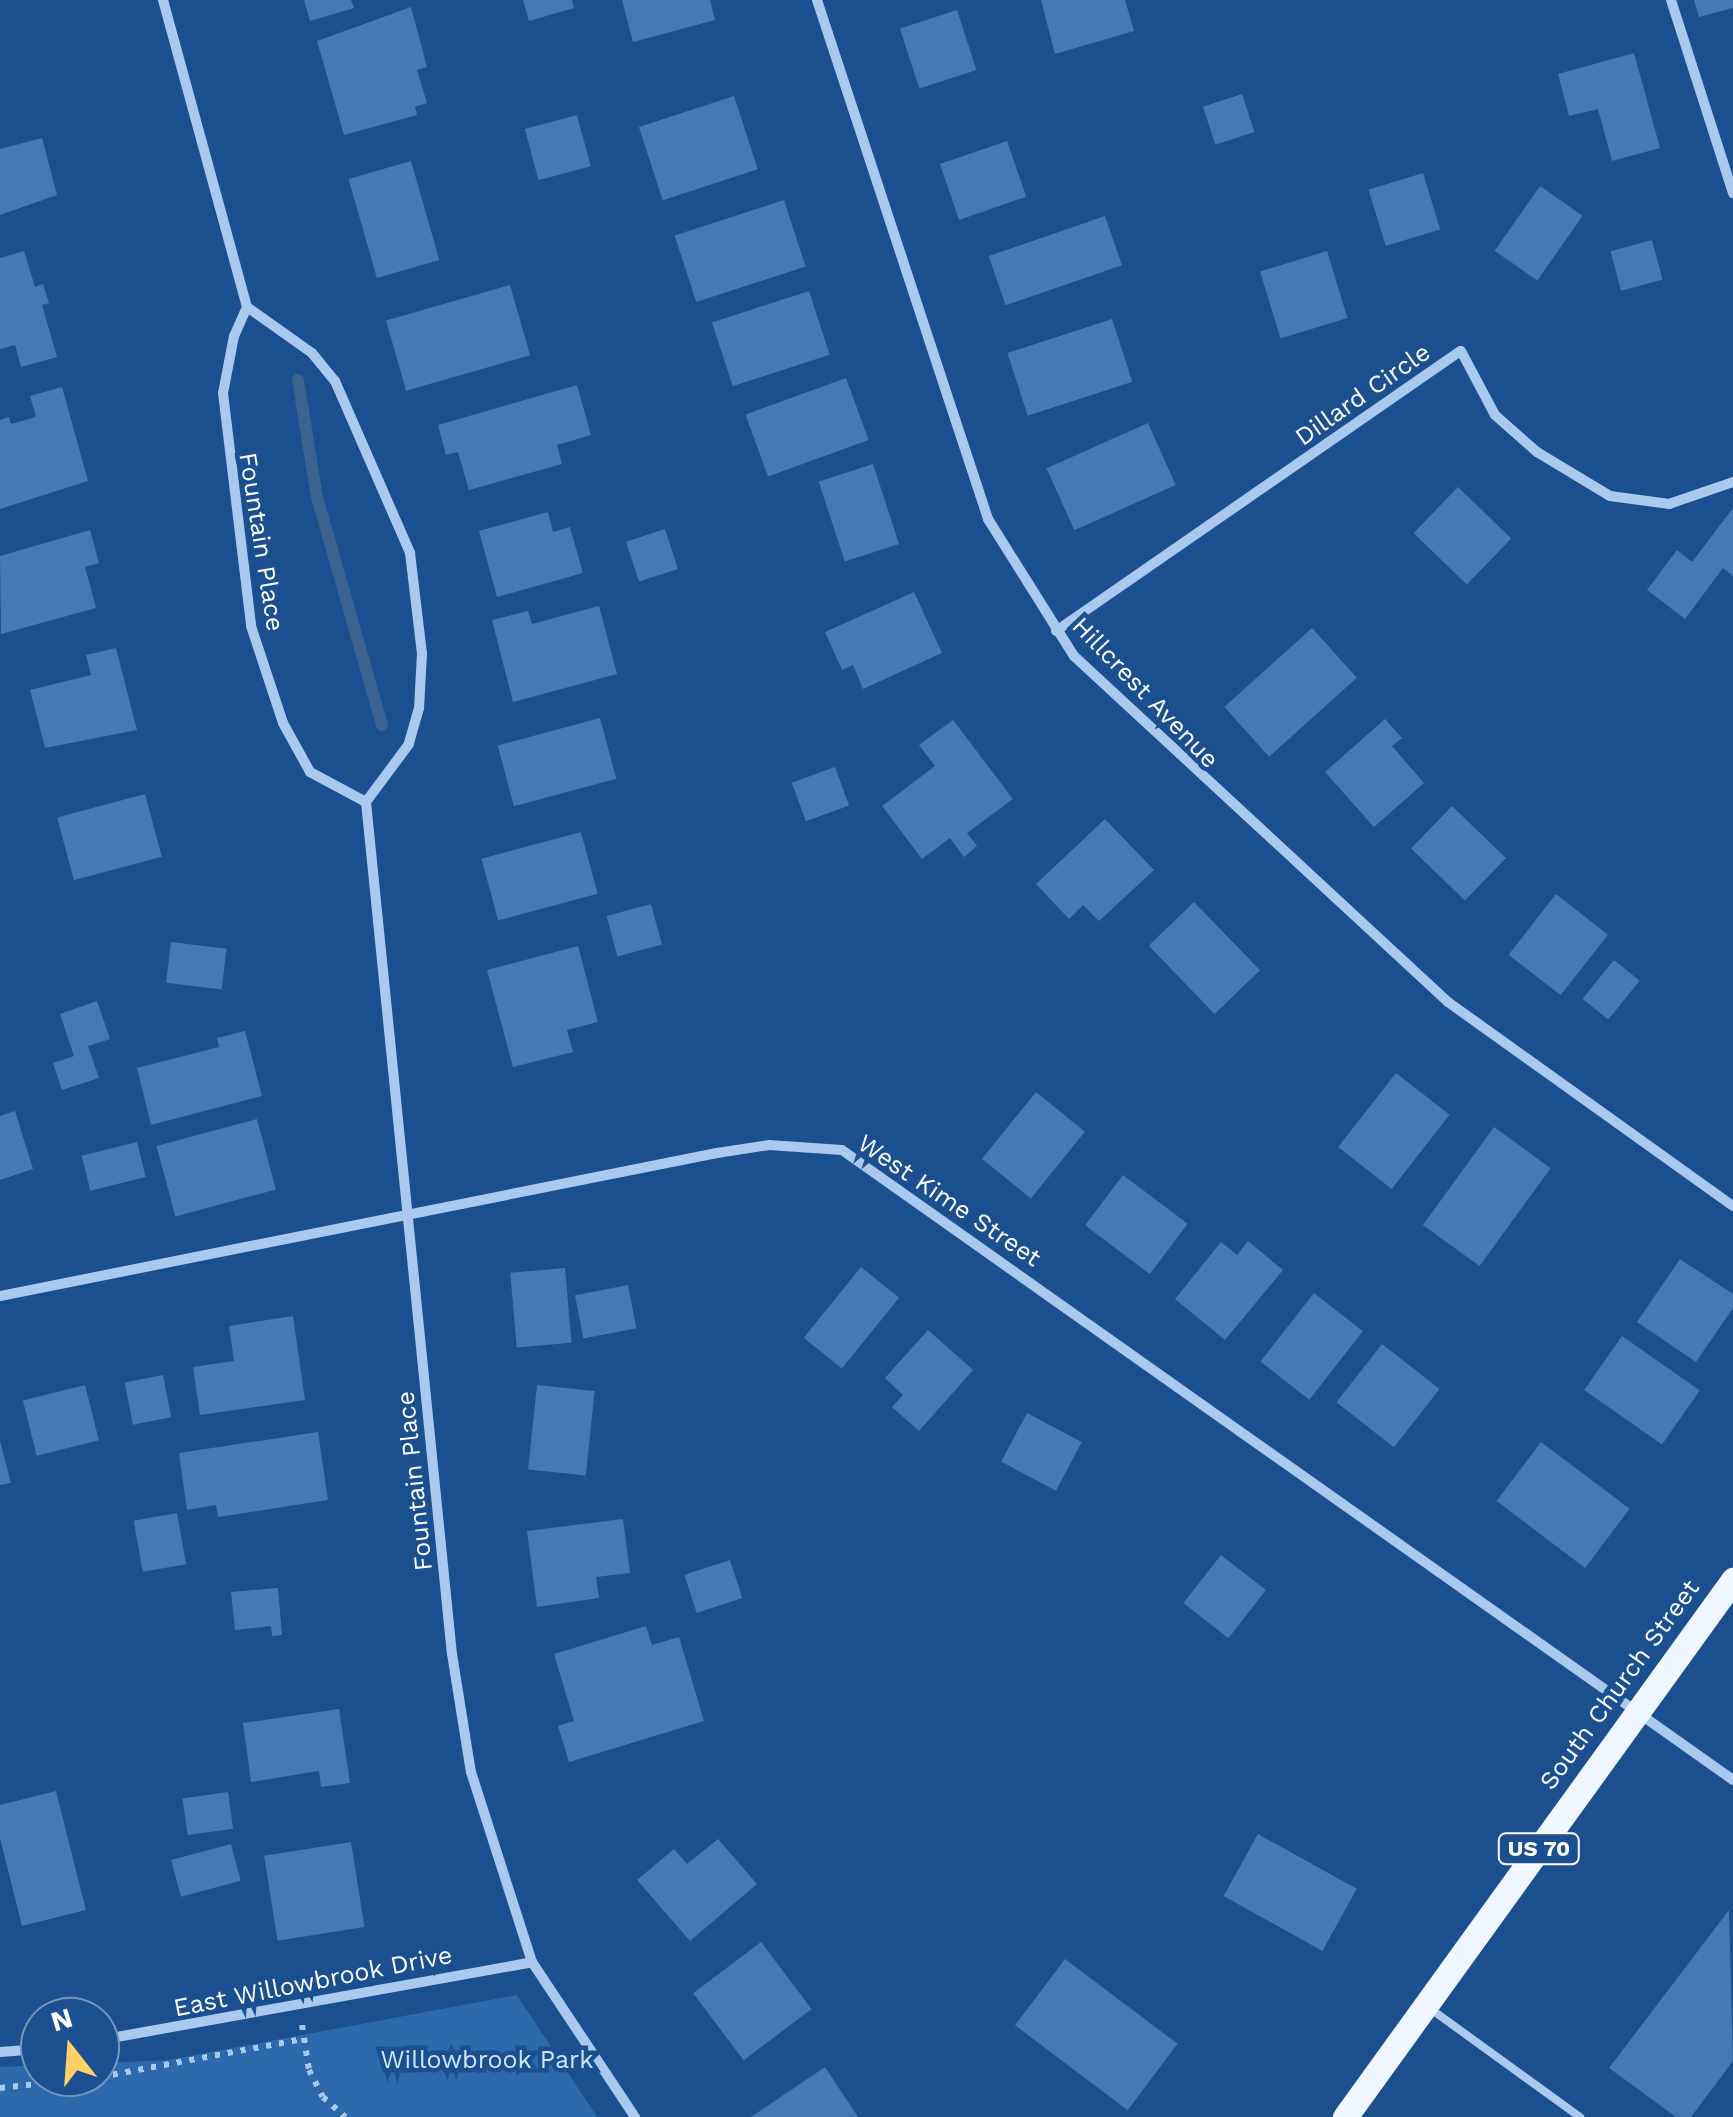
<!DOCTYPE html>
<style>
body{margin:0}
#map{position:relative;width:1733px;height:2117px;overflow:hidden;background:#1b4f8f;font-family:"Work Sans",sans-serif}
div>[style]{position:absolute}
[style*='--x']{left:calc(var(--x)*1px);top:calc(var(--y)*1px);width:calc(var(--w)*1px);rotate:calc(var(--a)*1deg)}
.green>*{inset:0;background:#2e69ad}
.stream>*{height:12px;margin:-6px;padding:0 6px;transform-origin:6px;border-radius:6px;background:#3c6290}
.building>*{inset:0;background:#4478b7;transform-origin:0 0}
.path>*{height:6px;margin-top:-3px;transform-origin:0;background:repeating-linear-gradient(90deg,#a9c9ee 0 5px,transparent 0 13px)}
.service>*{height:8px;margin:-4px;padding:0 4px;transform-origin:4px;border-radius:4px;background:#a9c9ee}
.minor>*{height:10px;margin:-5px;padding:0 5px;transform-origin:5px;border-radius:5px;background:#a9c9ee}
.primary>*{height:25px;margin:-12.5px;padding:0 12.5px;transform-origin:12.5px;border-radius:12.5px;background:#f0f6ff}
span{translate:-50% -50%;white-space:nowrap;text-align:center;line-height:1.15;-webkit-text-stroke:9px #1b4f8f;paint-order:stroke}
.shield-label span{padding:2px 8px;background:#1b4f8f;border:2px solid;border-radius:8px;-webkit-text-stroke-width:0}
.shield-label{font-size:22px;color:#fff;font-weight:700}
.street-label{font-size:25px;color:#fff}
.park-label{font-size:25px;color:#cfe3fa}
.north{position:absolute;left:20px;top:1997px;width:100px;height:100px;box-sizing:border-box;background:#1b4f8f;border:2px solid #7695bc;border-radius:50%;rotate:343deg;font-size:28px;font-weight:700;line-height:40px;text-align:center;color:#fff}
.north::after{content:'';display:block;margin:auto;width:35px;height:45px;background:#ffd166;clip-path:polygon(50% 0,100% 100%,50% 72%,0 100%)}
</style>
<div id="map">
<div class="green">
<i style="clip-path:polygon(517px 1995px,597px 2117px,0 2117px,0 2067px,40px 2065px,40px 2077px,100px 2077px,100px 2063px,168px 2060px)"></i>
</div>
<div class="stream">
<i style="--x:298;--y:380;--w:119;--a:80.8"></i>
<i style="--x:317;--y:497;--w:237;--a:74.1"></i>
</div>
<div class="building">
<i style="clip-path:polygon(304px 0,351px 0,354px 8px,310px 21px)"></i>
<i style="clip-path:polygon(523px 0,572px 0,574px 8px,529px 21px)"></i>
<i style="clip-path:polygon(622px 0,710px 0,715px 20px,633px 42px)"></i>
<i style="clip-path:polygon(1041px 0,1125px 0,1134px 31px,1055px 54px)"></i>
<i style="clip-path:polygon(1694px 0,1733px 0,1733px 8px,1699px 17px)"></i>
<i style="clip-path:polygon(411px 7px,427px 67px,417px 70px,427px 103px,415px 107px,417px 115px,344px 135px,317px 41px)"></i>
<i style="left:957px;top:10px;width:63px;height:60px;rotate:72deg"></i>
<i style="clip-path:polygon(1634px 53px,1660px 148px,1612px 161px,1598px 109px,1569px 116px,1558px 74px)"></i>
<i style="left:1242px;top:94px;width:40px;height:41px;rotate:72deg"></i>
<i style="left:734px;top:96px;width:77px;height:100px;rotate:72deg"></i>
<i style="left:577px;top:115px;width:53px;height:54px;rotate:75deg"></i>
<i style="clip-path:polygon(42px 138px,57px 195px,0 215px,0 149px)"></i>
<i style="left:1007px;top:141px;width:59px;height:71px;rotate:71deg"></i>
<i style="left:411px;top:161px;width:103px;height:65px;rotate:74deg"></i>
<i style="left:1423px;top:173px;width:59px;height:57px;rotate:73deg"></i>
<i style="left:1540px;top:186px;width:52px;height:79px;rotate:35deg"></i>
<i style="left:784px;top:200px;width:70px;height:115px;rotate:72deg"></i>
<i style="left:1105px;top:216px;width:52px;height:123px;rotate:71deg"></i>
<i style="left:1652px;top:240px;width:41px;height:43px;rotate:75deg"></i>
<i style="clip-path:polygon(24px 251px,35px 287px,43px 284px,49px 303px,42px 305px,57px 357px,21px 367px,15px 345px,0 349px,0 258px)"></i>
<i style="left:1327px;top:251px;width:70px;height:70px;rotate:73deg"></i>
<i style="left:510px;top:285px;width:73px;height:129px;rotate:74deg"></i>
<i style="left:809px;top:291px;width:67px;height:102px;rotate:72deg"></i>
<i style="left:1112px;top:319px;width:66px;height:110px;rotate:72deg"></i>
<i style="left:846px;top:378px;width:66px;height:107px;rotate:70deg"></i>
<i style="clip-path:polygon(577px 385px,591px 435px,557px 445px,562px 464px,469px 490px,458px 452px,446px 455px,438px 425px)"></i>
<i style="clip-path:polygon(62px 387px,88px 481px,0 509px,0 420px,9px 417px,11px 424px,36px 417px,30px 396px)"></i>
<i style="left:1148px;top:423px;width:68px;height:111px;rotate:66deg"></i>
<i style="left:873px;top:464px;width:84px;height:57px;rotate:72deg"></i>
<i style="left:1458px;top:487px;width:74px;height:64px;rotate:44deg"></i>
<i style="clip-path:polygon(1733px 508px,1733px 576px,1723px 568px,1685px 619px,1647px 590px,1677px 550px,1692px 562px)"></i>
<i style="clip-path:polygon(548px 512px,553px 532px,570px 527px,583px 573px,497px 597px,479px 531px)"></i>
<i style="left:665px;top:529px;width:42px;height:41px;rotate:72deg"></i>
<i style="clip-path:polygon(90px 530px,99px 563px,85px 567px,96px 608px,1px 634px,0 556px)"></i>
<i style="clip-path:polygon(914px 592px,942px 653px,863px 689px,853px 665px,842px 670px,825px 632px)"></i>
<i style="clip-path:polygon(599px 606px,617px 674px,513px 702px,492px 620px,528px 611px,532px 624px)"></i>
<i style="left:1312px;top:628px;width:67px;height:118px;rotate:48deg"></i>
<i style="clip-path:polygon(116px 648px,137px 730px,45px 748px,30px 690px,91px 675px,86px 655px)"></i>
<i style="left:600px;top:718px;width:63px;height:106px;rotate:75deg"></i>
<i style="clip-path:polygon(1385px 719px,1402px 738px,1392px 746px,1424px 783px,1374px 827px,1325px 772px)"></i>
<i style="clip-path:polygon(953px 720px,1013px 799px,967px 833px,977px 846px,964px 857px,950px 838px,922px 859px,882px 806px,935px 766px,919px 745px)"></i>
<i style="left:835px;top:767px;width:41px;height:46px;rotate:70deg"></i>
<i style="left:145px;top:794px;width:65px;height:91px;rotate:75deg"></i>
<i style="left:1452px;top:806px;width:75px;height:59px;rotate:44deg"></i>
<i style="clip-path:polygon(1105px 819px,1154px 870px,1099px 921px,1083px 905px,1069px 919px,1036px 884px)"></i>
<i style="left:581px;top:832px;width:64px;height:103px;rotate:75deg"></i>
<i style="left:1556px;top:894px;width:66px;height:77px;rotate:38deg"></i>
<i style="left:1194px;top:902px;width:95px;height:63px;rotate:46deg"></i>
<i style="left:651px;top:904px;width:42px;height:46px;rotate:75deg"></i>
<i style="left:171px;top:942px;width:56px;height:41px;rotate:7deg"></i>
<i style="clip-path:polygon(578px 946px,598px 1022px,567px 1030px,573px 1052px,513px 1067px,487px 970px)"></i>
<i style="left:1614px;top:960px;width:33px;height:50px;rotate:39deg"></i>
<i style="clip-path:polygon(97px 1001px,110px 1039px,88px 1046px,99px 1078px,62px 1090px,53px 1063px,74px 1056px,60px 1014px)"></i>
<i style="clip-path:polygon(245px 1031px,262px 1096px,151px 1125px,137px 1068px,219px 1047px,217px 1038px)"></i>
<i style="left:1396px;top:1073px;width:68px;height:94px;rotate:38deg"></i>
<i style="left:1036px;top:1092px;width:63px;height:86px;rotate:39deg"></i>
<i style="clip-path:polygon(15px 1111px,33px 1169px,0 1180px,0 1116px)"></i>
<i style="left:257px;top:1119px;width:73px;height:104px;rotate:75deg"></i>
<i style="left:1494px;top:1127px;width:70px;height:121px;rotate:36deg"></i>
<i style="left:137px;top:1142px;width:36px;height:57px;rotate:76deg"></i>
<i style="left:1123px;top:1175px;width:81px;height:63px;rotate:37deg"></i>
<i style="clip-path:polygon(1248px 1241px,1283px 1270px,1225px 1340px,1175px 1299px,1221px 1242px,1237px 1255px)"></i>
<i style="clip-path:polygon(1680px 1259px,1733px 1294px,1733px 1308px,1696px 1362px,1637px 1322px)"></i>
<i style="left:861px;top:1267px;width:49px;height:91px;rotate:39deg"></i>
<i style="left:565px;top:1268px;width:75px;height:55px;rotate:85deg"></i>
<i style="left:628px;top:1285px;width:44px;height:54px;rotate:79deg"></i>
<i style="left:1314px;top:1293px;width:62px;height:87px;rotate:38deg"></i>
<i style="clip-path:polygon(293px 1316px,305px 1400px,200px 1415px,193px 1367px,234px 1361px,229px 1326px)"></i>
<i style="clip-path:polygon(928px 1330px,973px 1370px,919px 1431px,892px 1407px,903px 1395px,885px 1378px)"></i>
<i style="left:1622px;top:1336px;width:95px;height:66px;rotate:35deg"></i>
<i style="left:1382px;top:1344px;width:73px;height:74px;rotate:38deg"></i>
<i style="left:163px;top:1375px;width:43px;height:39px;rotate:79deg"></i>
<i style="left:85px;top:1385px;width:57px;height:64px;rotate:76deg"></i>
<i style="left:537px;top:1385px;width:58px;height:85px;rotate:6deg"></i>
<i style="left:1027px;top:1413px;width:62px;height:55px;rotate:28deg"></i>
<i style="clip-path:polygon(318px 1432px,328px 1500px,218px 1517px,216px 1505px,187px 1510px,179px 1453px)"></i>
<i style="clip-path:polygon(0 1441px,11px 1483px,0 1485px)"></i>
<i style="left:1541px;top:1442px;width:111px;height:74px;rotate:37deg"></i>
<i style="left:177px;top:1513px;width:52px;height:44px;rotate:80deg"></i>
<i style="clip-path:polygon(623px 1519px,630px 1573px,596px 1577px,599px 1598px,537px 1607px,527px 1531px)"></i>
<i style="left:1221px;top:1555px;width:57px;height:61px;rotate:38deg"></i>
<i style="left:730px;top:1560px;width:40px;height:48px;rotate:72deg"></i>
<i style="clip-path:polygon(278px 1588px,282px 1635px,272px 1636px,271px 1626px,235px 1630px,231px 1592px)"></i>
<i style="clip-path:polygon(646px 1626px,652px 1645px,679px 1637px,704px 1721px,569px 1762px,558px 1726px,574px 1721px,554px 1654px)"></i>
<i style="clip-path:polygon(339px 1709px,350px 1783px,321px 1787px,319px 1771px,251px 1782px,243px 1723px)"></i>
<i style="clip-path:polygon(56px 1791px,86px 1910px,22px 1926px,0 1838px,0 1805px)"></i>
<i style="left:228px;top:1792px;width:37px;height:46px;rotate:82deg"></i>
<i style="left:1258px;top:1834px;width:113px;height:71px;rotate:29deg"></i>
<i style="clip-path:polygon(718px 1839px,757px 1884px,690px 1941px,637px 1880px,674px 1849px,687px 1864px)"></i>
<i style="left:351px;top:1842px;width:86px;height:88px;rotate:81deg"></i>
<i style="left:231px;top:1844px;width:38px;height:62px;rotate:75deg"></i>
<i style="clip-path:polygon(1729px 1910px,1733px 2061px,1691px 2117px,1676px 2117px,1609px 2068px)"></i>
<i style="left:761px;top:1942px;width:84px;height:85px;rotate:53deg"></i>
<i style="left:1065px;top:1959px;width:141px;height:83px;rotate:37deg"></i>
<i style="clip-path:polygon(825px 2067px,858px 2117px,751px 2117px)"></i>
</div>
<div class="path">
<i style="--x:302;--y:2025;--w:46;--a:81.2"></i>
<i style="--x:309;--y:2070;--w:30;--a:63"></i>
<i style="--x:323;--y:2097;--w:30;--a:42"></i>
<i style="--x:100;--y:2077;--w:208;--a:-10.6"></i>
<i style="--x:0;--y:2088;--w:99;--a:-6.4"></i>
</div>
<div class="service">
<i style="--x:1428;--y:2007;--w:188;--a:35.9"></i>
</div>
<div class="minor">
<i style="--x:163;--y:0;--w:318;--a:74.7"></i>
<i style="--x:247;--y:307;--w:32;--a:114"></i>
<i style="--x:234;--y:336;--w:58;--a:100.9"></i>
<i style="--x:223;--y:393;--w:235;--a:83.1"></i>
<i style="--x:251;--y:626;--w:102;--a:71.7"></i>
<i style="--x:283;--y:723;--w:56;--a:61.1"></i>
<i style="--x:310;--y:772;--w:64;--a:28.2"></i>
<i style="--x:817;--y:0;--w:546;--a:71.76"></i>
<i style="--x:988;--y:519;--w:162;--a:57.9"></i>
<i style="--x:1074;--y:656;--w:510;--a:42.77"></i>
<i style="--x:1448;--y:1002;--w:350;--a:35.6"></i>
<i style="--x:1671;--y:0;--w:203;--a:72.2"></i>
<i style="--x:247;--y:307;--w:80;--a:35.3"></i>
<i style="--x:312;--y:353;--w:36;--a:51"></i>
<i style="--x:335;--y:381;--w:188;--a:66.4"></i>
<i style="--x:410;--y:553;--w:101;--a:83.2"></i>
<i style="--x:422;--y:653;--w:55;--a:93.1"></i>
<i style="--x:419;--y:708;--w:37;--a:106"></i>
<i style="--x:409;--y:744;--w:72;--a:126.6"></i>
<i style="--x:1056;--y:631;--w:492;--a:-34.7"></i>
<i style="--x:1461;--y:351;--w:72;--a:62"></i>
<i style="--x:1495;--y:415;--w:56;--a:41.4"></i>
<i style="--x:1537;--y:452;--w:85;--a:31.1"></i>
<i style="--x:1610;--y:496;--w:60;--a:7.7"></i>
<i style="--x:1669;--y:504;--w:68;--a:-19"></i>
<i style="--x:366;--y:802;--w:856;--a:84.24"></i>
<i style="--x:452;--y:1654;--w:120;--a:80.9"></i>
<i style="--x:471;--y:1772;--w:200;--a:72.2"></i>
<i style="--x:532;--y:1962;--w:186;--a:56.4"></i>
<i style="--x:0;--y:1296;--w:731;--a:-11.28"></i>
<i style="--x:717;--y:1153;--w:53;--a:-8.7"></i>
<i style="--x:769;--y:1145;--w:73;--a:3.9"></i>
<i style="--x:842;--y:1150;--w:1091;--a:35.26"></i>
<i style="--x:100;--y:2040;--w:439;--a:-10.2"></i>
<i style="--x:0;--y:2052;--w:40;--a:-4.3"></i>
</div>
<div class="primary">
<i style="--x:1345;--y:2117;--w:663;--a:-54.15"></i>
</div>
<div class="shield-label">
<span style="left:1539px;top:1849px">US 70</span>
</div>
<div class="street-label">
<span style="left:1363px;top:395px;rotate:-35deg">Dillard Circle</span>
<span style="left:261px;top:542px;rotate:81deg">Fountain Place</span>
<span style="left:1145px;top:693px;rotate:46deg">Hillcrest Avenue</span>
<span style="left:949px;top:1201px;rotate:34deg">West Kime Street</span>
<span style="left:415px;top:1481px;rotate:-96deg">Fountain Place</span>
<span style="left:1620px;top:1685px;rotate:-54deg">South Church Street</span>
<span style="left:313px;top:1982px;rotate:-11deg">East Willowbrook Drive</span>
</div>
<div class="park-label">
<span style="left:487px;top:2060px">Willowbrook Park</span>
</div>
<div class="north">N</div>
</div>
